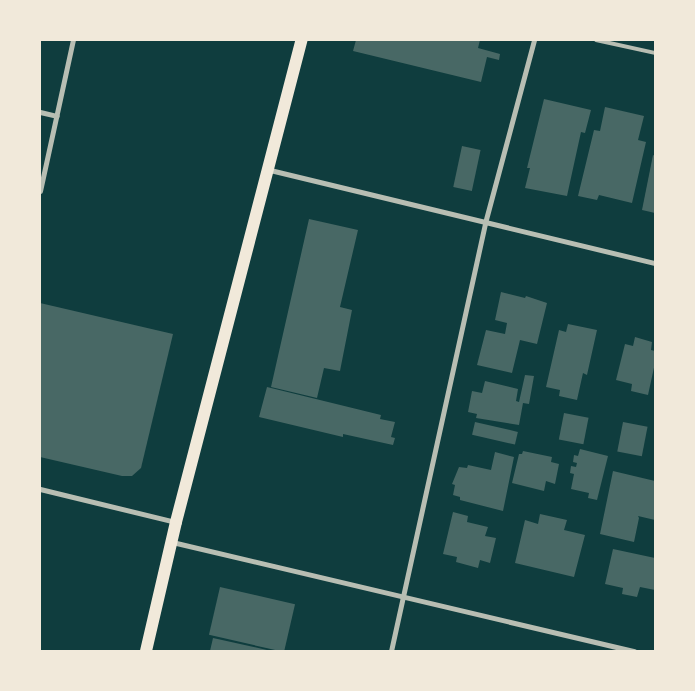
<!DOCTYPE html>
<style>
body{margin:0}
#map{position:relative;width:695px;height:691px;overflow:hidden;background:#0f3d3e;font-family:Karla,sans-serif}
div>[style]{position:absolute}
[style*='--x']{left:calc(var(--x)*1px);top:calc(var(--y)*1px);width:calc(var(--w)*1px);rotate:calc(var(--a)*1deg)}
.building>*{inset:0;background:#486865;transform-origin:0 0}
.service>*{height:4px;margin:-2px;padding:0 2px;transform-origin:2px;border-radius:2px;background:#b8beb3}
.minor>*{height:5px;margin:-2.5px;padding:0 2.5px;transform-origin:2.5px;border-radius:2.5px;background:#b8beb3}
.primary>*{height:12px;margin:-6px;padding:0 6px;transform-origin:6px;border-radius:6px;background:#f1e9da}
span{translate:-50% -50%;white-space:nowrap;text-align:center;line-height:1.15;-webkit-text-stroke:4.5px #f1e9da;paint-order:stroke}
.frame{position:absolute;inset:0;border:41px solid #f1e9da;pointer-events:none}
</style>
<div id="map">
<div class="building">
<i style="clip-path:polygon(356px 40px,480px 40px,478px 48px,500px 54px,499px 60px,487px 57px,481px 82px,353px 51px)"></i>
<i style="clip-path:polygon(544px 99px,591px 110px,585px 133px,581px 132px,567px 196px,525px 188px,530px 168px,527px 168px)"></i>
<i style="clip-path:polygon(605px 107px,644px 116px,638px 140px,646px 142px,632px 203px,599px 195px,597px 200px,578px 196px,594px 130px,600px 131px)"></i>
<i style="left:462px;top:146px;width:19px;height:42px;rotate:12deg"></i>
<i style="clip-path:polygon(653px 155px,655px 156px,655px 213px,642px 210px)"></i>
<i style="clip-path:polygon(309px 219px,358px 230px,340px 307px,352px 310px,340px 371px,324px 368px,317px 398px,271px 387px)"></i>
<i style="clip-path:polygon(501px 292px,525px 298px,526px 296px,547px 303px,537px 344px,520px 340px,512px 373px,477px 365px,486px 330px,505px 334px,507px 323px,495px 320px)"></i>
<i style="clip-path:polygon(40px 303px,173px 334px,141px 468px,132px 476px,122px 476px,40px 457px)"></i>
<i style="clip-path:polygon(568px 324px,597px 330px,587px 375px,583px 373px,577px 400px,559px 396px,560px 390px,546px 387px,559px 330px,566px 332px)"></i>
<i style="clip-path:polygon(635px 337px,652px 342px,651px 350px,655px 351px,655px 363px,648px 395px,631px 391px,632px 384px,616px 380px,625px 344px,633px 346px)"></i>
<i style="clip-path:polygon(525px 375px,534px 376px,529px 404px,523px 403px,519px 425px,476px 418px,477px 414px,468px 412px,472px 391px,482px 393px,485px 381px,518px 389px,516px 401px,519px 402px)"></i>
<i style="clip-path:polygon(267px 387px,381px 415px,380px 419px,395px 422px,391px 437px,395px 438px,393px 445px,343px 434px,343px 437px,259px 417px)"></i>
<i style="left:564px;top:413px;width:25px;height:27px;rotate:11deg"></i>
<i style="left:475px;top:422px;width:44px;height:13px;rotate:13deg"></i>
<i style="left:623px;top:422px;width:25px;height:30px;rotate:11deg"></i>
<i style="clip-path:polygon(580px 449px,608px 456px,597px 500px,588px 498px,589px 493px,571px 489px,574px 474px,570px 473px,571px 466px,576px 467px,577px 463px,573px 462px,574px 455px,578px 456px)"></i>
<i style="clip-path:polygon(523px 451px,552px 457px,551px 462px,559px 464px,555px 484px,546px 481px,544px 491px,512px 483px,519px 454px,522px 454px)"></i>
<i style="clip-path:polygon(495px 452px,514px 457px,503px 511px,460px 500px,460px 497px,453px 495px,455px 485px,452px 484px,459px 467px,467px 468px,468px 465px,491px 470px)"></i>
<i style="clip-path:polygon(613px 471px,655px 481px,655px 520px,638px 516px,639px 518px,634px 542px,600px 534px)"></i>
<i style="clip-path:polygon(453px 512px,468px 516px,467px 522px,488px 527px,485px 536px,496px 538px,490px 563px,480px 560px,478px 568px,456px 562px,457px 557px,443px 554px)"></i>
<i style="clip-path:polygon(540px 514px,567px 520px,564px 530px,585px 535px,574px 577px,515px 563px,525px 520px,538px 524px)"></i>
<i style="clip-path:polygon(613px 549px,655px 558px,655px 590px,640px 587px,637px 597px,622px 594px,623px 588px,605px 584px)"></i>
<i style="left:220px;top:587px;width:77px;height:49px;rotate:13deg"></i>
<i style="clip-path:polygon(213px 638px,267px 650px,267px 651px,210px 651px)"></i>
</div>
<div class="service">
<i style="--x:596;--y:40;--w:60;--a:12.4"></i>
</div>
<div class="minor">
<i style="--x:40;--y:112;--w:17;--a:13"></i>
<i style="--x:270;--y:170;--w:396;--a:13.6"></i>
<i style="--x:40;--y:191;--w:155;--a:-77.7"></i>
<i style="--x:40;--y:489;--w:139;--a:13.7"></i>
<i style="--x:172;--y:542;--w:475;--a:13.3"></i>
<i style="--x:391;--y:651;--w:438;--a:-77.6"></i>
<i style="--x:485;--y:223;--w:189;--a:-75"></i>
</div>
<div class="primary">
<i style="--x:146;--y:651;--w:132;--a:-76.9"></i>
<i style="--x:176;--y:522;--w:498;--a:-75.4"></i>
</div>
<div class="frame"></div>
</div>
